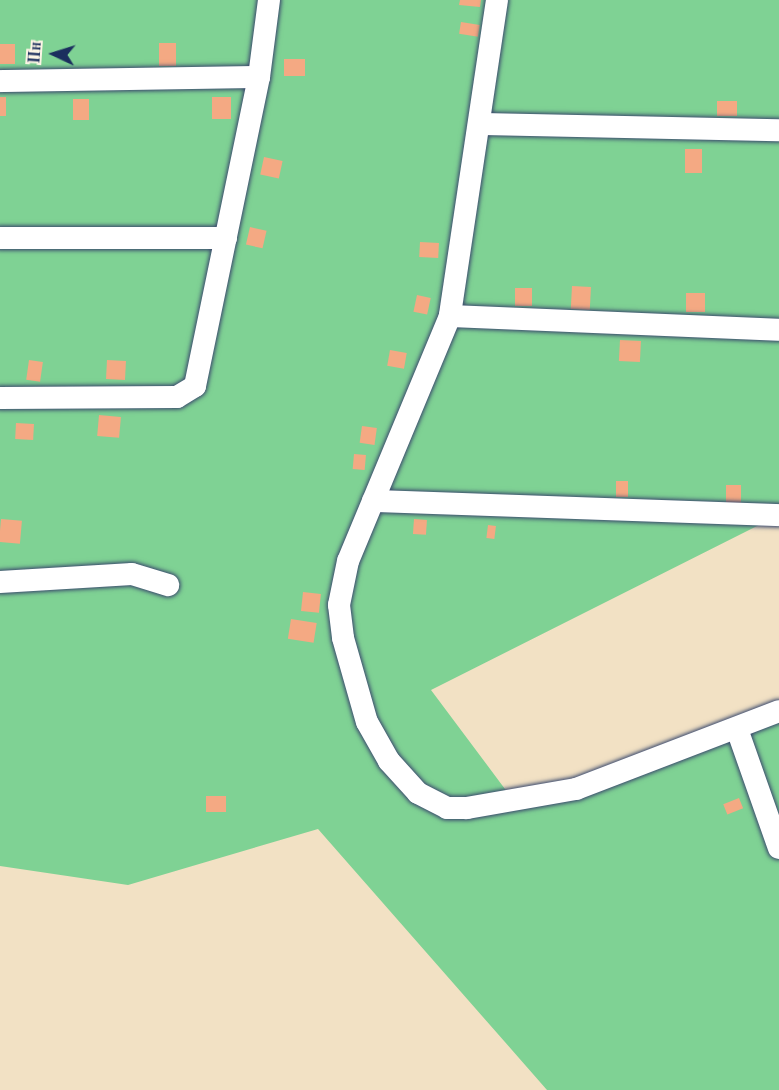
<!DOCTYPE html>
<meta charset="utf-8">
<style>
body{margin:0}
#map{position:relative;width:779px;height:1090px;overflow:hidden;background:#f2e1c4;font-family:"Old Standard TT",serif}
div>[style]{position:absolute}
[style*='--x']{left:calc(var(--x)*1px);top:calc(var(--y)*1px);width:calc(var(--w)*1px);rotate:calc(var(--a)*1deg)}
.green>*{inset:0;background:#7fd294}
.building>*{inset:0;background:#f4a983;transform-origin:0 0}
.roads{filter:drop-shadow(0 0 2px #3b4a6d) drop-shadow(0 0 2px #3b4a6d)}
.minor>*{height:22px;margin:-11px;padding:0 11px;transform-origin:11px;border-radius:11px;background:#fff}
span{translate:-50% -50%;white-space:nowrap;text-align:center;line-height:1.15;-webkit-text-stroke:4.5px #fcf5e5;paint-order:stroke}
.north{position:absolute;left:24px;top:24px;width:60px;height:60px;-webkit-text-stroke:4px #fcf5e5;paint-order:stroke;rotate:274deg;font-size:16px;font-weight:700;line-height:24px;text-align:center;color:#1b2f5e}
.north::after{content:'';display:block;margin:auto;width:21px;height:27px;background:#1b2f5e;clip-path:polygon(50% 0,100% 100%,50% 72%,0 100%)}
</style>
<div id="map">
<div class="green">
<i style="clip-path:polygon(0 0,779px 0,779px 515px,431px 690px,514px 801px,779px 711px,779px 1090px,547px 1090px,318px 829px,128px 885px,0 866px)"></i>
</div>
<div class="building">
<i style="clip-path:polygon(460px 0,481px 0,480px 7px,459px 5px)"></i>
<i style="left:461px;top:22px;width:19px;height:12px;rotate:9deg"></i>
<i style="left:159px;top:43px;width:17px;height:23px"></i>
<i style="left:0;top:44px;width:15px;height:20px"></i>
<i style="left:284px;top:59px;width:21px;height:17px"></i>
<i style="left:0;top:97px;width:6px;height:19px"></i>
<i style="left:212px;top:97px;width:19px;height:22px"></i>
<i style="left:73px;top:99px;width:16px;height:21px"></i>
<i style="left:717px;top:101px;width:20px;height:15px"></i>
<i style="left:685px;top:149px;width:17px;height:24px"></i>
<i style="left:264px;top:157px;width:19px;height:18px;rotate:12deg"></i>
<i style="left:250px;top:227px;width:17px;height:18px;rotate:13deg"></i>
<i style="left:420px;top:242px;width:19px;height:15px;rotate:3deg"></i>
<i style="left:572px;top:286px;width:19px;height:23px;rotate:3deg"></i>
<i style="left:515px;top:288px;width:17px;height:18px"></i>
<i style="left:686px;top:293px;width:19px;height:19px"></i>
<i style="left:417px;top:295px;width:14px;height:17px;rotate:12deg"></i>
<i style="left:620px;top:340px;width:21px;height:21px;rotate:3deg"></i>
<i style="left:390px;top:350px;width:17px;height:16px;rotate:10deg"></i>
<i style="left:29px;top:360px;width:14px;height:20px;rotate:8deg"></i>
<i style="left:107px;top:360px;width:19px;height:19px;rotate:3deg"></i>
<i style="left:99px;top:415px;width:22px;height:21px;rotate:5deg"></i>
<i style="left:16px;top:423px;width:18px;height:16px;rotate:3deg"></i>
<i style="left:362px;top:426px;width:15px;height:17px;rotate:8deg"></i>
<i style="left:354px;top:454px;width:12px;height:15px;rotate:5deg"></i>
<i style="left:616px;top:481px;width:12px;height:16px"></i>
<i style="left:726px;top:485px;width:15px;height:20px"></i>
<i style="left:1px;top:519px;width:21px;height:23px;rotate:5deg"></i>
<i style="left:414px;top:519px;width:13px;height:15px;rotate:4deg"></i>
<i style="left:488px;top:525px;width:8px;height:13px;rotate:7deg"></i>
<i style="left:303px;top:592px;width:18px;height:19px;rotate:6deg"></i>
<i style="left:291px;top:619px;width:26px;height:20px;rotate:9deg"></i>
<i style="left:206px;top:796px;width:20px;height:16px"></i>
<i style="left:739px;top:798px;width:11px;height:17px;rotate:68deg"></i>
</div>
<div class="roads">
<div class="minor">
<i style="--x:497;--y:0;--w:319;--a:98.5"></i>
<i style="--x:450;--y:316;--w:265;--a:112.6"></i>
<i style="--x:348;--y:561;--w:45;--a:101.6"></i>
<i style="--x:339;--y:605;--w:33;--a:83"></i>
<i style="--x:343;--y:638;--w:87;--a:74.1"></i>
<i style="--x:367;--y:722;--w:45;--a:60.6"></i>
<i style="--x:389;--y:761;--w:43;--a:47.8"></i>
<i style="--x:418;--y:793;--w:33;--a:27"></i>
<i style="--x:447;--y:808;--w:20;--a:0"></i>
<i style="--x:467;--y:808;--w:111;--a:-9.9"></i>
<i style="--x:576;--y:789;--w:217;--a:-21"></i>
<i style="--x:0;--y:81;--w:259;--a:-0.9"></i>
<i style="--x:482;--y:124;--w:297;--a:1.2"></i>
<i style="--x:0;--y:238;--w:226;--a:0"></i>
<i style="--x:450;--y:316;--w:329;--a:2.4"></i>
<i style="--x:0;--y:398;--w:177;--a:-0.3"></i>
<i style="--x:177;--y:397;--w:21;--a:-31"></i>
<i style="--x:195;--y:386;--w:316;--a:-78.3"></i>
<i style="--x:259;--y:77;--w:78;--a:-82.6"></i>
<i style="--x:373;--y:501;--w:406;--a:2"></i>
<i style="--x:0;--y:582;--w:132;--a:-3.5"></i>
<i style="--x:132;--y:574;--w:38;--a:17"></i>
<i style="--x:737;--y:729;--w:126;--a:70.6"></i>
</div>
</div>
<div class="north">Пн</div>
</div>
